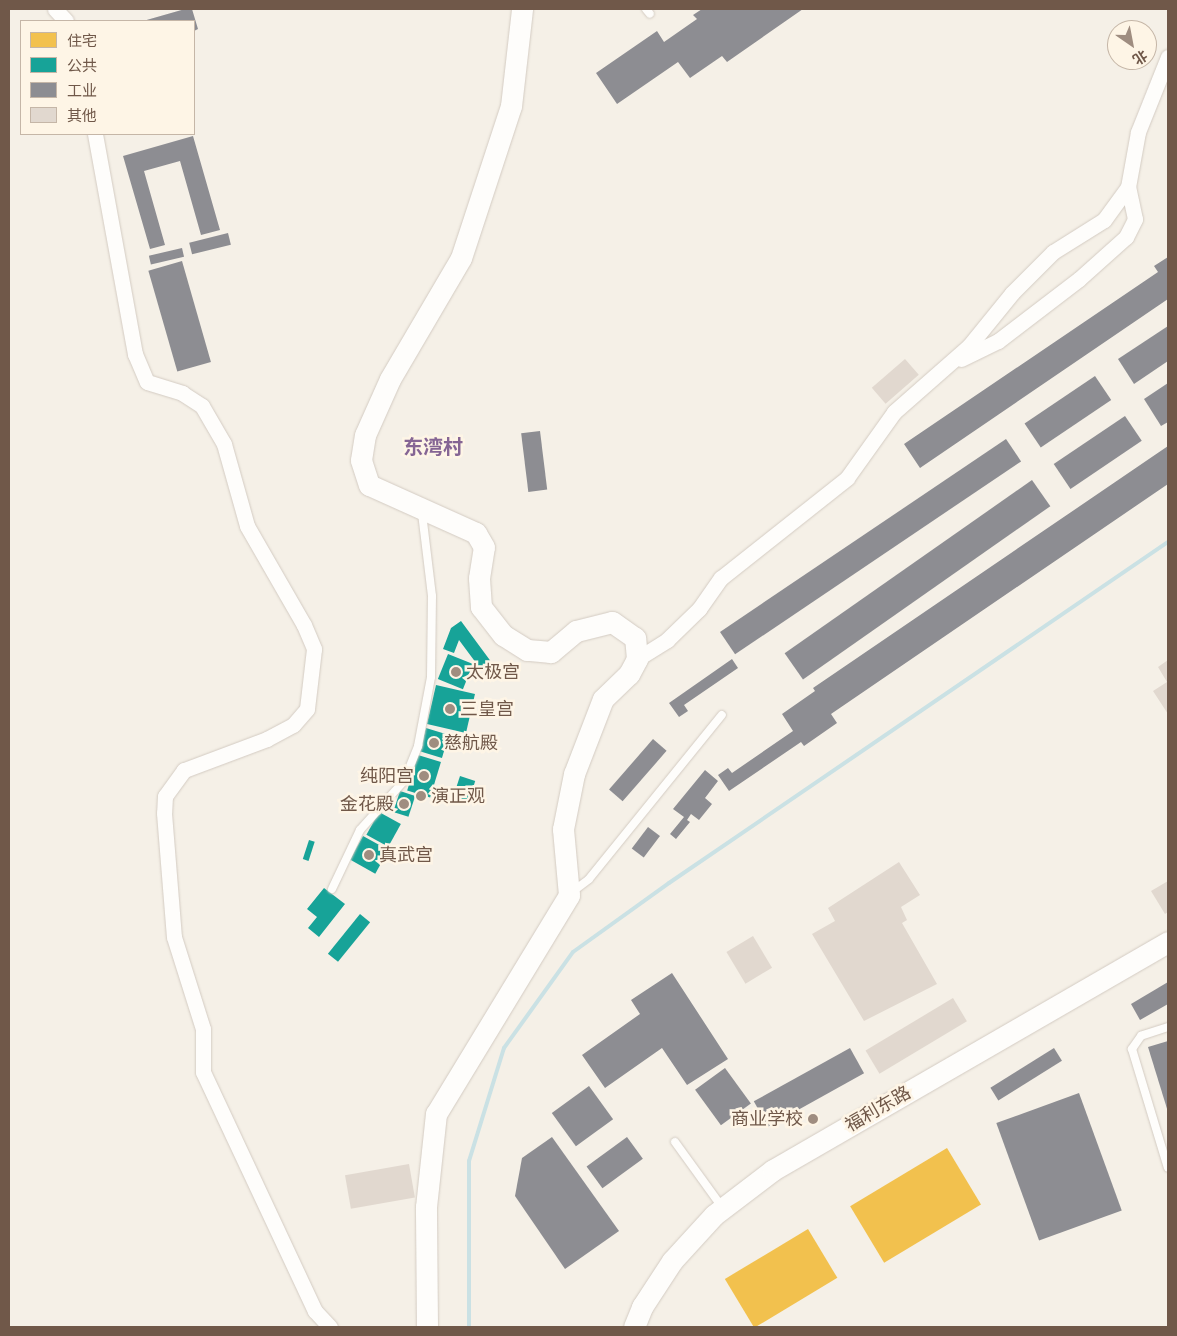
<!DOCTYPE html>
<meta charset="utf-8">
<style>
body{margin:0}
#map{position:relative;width:1177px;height:1336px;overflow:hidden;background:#f5f0e7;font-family:Figtree,"Noto Sans SC",sans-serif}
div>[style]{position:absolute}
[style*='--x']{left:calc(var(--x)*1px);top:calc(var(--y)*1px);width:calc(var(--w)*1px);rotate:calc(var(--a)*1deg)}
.homes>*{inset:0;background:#f2c14e;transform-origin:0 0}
.public>*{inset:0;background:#17a398;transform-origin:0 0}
.industry>*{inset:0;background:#8d8d92;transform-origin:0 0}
.stream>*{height:4px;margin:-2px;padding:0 2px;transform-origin:2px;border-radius:2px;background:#cae1e4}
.building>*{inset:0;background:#e1d8cf;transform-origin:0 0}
.roads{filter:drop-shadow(0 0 1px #d3cbc2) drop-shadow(0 0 1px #d3cbc2)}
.lane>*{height:8px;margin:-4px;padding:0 4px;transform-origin:4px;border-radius:4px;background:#fefdfb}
.street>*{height:15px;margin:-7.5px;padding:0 7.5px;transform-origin:7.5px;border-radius:7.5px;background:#fefdfb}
.secondary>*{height:21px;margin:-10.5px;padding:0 10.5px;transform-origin:10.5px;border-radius:10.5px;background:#fefdfb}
.dots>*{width:14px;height:14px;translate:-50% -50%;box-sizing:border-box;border:2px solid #fef5e6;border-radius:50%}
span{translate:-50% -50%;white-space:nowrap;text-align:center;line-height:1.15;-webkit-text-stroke:5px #fef5e6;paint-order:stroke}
.poi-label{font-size:18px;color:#705849}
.left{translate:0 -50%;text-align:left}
.right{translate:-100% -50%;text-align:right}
.street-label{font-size:18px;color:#705849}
.quarter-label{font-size:20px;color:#856594;font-weight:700}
.frame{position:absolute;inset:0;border:10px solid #705849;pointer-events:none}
.legend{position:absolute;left:20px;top:20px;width:175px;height:115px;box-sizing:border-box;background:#fef5e6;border:1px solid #c5b6a7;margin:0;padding:6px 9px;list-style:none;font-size:15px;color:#705849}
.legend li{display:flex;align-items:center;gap:10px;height:25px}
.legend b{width:25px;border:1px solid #c5b6a7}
.north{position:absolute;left:1107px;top:20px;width:50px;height:50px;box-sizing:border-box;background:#fef5e6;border:1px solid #c5b6a7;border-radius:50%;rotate:147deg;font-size:14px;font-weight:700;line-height:20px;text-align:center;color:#705849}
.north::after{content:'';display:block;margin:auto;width:18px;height:22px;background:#9f8d80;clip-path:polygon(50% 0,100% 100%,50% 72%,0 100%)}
</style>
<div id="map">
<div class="homes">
<i style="left:947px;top:1148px;width:66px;height:113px;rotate:59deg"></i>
<i style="left:808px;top:1229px;width:57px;height:97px;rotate:59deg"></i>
</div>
<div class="public">
<i style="clip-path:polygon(461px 621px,492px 663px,482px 671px,459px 640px,454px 653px,443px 649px,451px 628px)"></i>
<i style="left:448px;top:654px;width:27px;height:27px;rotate:22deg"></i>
<i style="left:436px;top:685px;width:40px;height:40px;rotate:13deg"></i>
<i style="left:426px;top:728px;width:24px;height:24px;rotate:17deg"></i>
<i style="left:418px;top:755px;width:24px;height:37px;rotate:17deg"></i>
<i style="left:460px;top:776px;width:16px;height:25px;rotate:18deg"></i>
<i style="left:400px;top:791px;width:16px;height:22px;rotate:18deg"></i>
<i style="left:379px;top:812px;width:25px;height:26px;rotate:29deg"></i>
<i style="left:363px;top:836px;width:29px;height:27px;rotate:29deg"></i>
<i style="left:309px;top:840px;width:6px;height:20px;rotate:18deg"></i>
<i style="clip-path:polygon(324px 888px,345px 904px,319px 937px,308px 928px,317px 917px,307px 909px)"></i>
<i style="left:360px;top:914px;width:13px;height:51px;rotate:39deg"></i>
</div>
<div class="industry">
<i style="clip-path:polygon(185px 9px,192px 9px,198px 29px,194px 31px,194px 21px,143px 21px)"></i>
<i style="clip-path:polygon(702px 9px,803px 9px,727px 62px,722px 56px,690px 78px,678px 62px,617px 104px,596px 73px,657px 31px,664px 42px,697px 19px,693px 15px)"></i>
<i style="clip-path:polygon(193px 136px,220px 230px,201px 235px,180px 161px,144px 171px,165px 245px,150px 249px,123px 156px)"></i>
<i style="left:228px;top:233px;width:12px;height:40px;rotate:76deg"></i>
<i style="left:182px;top:248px;width:9px;height:34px;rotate:77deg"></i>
<i style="clip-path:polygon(1168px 257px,1168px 299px,920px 468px,904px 444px,1158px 272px,1154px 266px)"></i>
<i style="left:182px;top:261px;width:105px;height:35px;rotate:74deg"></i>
<i style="clip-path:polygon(1168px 326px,1168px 361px,1134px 384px,1118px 359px)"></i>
<i style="left:1095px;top:376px;width:29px;height:85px;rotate:56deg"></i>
<i style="clip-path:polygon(1168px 383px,1168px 422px,1161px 426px,1144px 399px)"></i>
<i style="left:1125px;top:416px;width:30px;height:86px;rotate:56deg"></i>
<i style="left:540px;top:431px;width:59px;height:19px;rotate:83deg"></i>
<i style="left:1006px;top:439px;width:27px;height:345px;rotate:56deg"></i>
<i style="clip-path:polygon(1168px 446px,1168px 484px,831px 714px,837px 723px,804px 746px,801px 742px,729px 791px,718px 775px,728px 768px,732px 773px,793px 731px,782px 714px,815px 691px,813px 688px)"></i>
<i style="left:1032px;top:480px;width:32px;height:302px;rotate:55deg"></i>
<i style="clip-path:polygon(732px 659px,738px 668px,684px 705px,688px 711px,679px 717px,669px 703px)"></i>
<i style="left:653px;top:739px;width:18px;height:67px;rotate:41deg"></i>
<i style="clip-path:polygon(705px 770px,718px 781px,705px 798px,712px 804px,699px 820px,691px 814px,687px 820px,690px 822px,676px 839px,670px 834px,684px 817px,673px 809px)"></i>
<i style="left:648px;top:827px;width:15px;height:27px;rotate:37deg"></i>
<i style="clip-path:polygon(672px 973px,728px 1059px,687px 1085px,662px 1048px,605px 1088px,582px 1055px,640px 1014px,631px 1000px)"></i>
<i style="clip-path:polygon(1168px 982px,1168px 1004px,1140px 1020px,1131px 1004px)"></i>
<i style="clip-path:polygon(1168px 1041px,1168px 1112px,1148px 1047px)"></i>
<i style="left:850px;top:1048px;width:29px;height:110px;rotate:61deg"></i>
<i style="left:1054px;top:1048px;width:15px;height:75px;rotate:58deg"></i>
<i style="left:725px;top:1068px;width:44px;height:37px;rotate:54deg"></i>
<i style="left:589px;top:1086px;width:41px;height:46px;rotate:54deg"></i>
<i style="left:1079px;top:1093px;width:125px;height:88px;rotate:70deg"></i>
<i style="clip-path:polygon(552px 1137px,619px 1231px,565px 1269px,515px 1196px,522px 1158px)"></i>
<i style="left:627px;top:1137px;width:27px;height:50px;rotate:54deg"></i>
</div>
<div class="stream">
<i style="--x:469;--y:1327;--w:166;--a:-90"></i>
<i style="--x:469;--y:1161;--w:118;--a:-72.8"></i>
<i style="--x:504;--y:1048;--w:118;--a:-54.3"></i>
<i style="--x:573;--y:952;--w:118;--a:-35.7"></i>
<i style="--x:669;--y:883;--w:604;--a:-34.35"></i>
</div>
<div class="building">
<i style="left:905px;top:359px;width:21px;height:44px;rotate:49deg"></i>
<i style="clip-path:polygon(1168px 660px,1168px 714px,1153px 691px,1167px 682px,1158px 667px)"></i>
<i style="clip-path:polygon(899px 862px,920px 895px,901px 907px,907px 920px,902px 923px,937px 984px,864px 1021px,812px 934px,835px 921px,828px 908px)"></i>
<i style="clip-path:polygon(1168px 881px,1168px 912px,1165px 914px,1151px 891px)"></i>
<i style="left:753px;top:936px;width:37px;height:31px;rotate:59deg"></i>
<i style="left:953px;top:998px;width:27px;height:102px;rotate:59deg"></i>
<i style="left:409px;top:1164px;width:34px;height:65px;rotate:80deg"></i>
</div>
<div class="roads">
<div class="lane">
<i style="--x:646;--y:9;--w:6;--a:51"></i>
<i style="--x:332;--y:889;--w:65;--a:-64.6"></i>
<i style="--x:360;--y:830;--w:66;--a:-48.1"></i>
<i style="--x:404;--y:781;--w:38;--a:-68"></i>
<i style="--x:418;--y:746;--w:70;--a:-79.3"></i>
<i style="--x:431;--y:677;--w:81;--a:-89.3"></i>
<i style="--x:432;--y:596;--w:84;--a:-96.9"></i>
<i style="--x:572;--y:892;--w:21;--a:-37"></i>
<i style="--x:589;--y:879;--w:211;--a:-51"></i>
<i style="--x:1168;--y:1027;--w:28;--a:162"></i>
<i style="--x:1141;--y:1036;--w:16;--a:125"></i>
<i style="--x:1132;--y:1049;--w:124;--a:73.2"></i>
<i style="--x:675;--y:1142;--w:80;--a:54.1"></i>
</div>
<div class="street">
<i style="--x:55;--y:9;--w:16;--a:47"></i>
<i style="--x:95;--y:134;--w:224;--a:79.7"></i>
<i style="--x:135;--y:354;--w:30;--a:67"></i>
<i style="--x:147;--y:382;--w:37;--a:17"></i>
<i style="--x:182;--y:393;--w:24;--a:33"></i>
<i style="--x:202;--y:406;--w:44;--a:59.9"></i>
<i style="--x:224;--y:444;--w:85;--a:74.3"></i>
<i style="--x:247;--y:526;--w:114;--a:60.1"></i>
<i style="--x:304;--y:625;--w:26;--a:67"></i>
<i style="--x:314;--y:649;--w:60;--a:96.7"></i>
<i style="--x:307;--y:709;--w:21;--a:131"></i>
<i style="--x:293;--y:725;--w:30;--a:152"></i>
<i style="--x:267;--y:739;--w:89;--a:159.5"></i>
<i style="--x:184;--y:770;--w:32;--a:126"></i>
<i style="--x:165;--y:796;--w:17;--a:93"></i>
<i style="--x:164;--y:813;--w:124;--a:85.4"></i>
<i style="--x:174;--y:937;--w:96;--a:72.5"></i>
<i style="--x:203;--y:1029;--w:43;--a:90"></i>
<i style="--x:203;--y:1072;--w:264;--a:64.9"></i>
<i style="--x:315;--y:1311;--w:22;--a:47"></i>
<i style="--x:961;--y:359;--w:41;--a:-25.9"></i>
<i style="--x:998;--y:341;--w:102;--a:-37.4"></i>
<i style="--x:1079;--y:279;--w:63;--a:-41.8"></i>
<i style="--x:1126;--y:237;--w:20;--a:-63"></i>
<i style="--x:1135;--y:219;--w:33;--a:-102"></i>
<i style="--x:637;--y:659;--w:36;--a:-32"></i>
<i style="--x:667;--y:640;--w:45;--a:-44.1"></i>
<i style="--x:699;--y:609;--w:38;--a:-55"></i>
<i style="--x:721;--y:578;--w:161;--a:-38.4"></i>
<i style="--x:847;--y:478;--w:81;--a:-54.5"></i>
<i style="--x:894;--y:412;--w:100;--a:-41.3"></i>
<i style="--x:969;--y:346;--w:68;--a:-50.9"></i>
<i style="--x:1012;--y:293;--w:58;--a:-45"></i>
<i style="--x:1053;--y:252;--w:60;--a:-32.1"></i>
<i style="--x:1104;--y:220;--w:41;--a:-54"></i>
<i style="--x:1128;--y:187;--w:56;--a:-79.7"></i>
<i style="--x:1138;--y:132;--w:81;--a:-68.2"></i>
</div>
<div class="secondary">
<i style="--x:427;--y:1327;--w:120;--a:-90.5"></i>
<i style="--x:426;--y:1207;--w:94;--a:-83.9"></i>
<i style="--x:436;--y:1114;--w:256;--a:-58.7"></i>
<i style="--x:569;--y:895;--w:66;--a:-95.2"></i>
<i style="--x:563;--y:829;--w:56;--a:-78.7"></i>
<i style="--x:574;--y:774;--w:80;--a:-68.9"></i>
<i style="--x:603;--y:699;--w:36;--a:-44"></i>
<i style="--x:629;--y:674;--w:17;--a:-62"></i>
<i style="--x:637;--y:659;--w:21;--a:-95"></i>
<i style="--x:635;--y:638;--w:28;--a:-145"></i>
<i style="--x:612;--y:622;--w:37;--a:166"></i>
<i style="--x:576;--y:631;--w:33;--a:140"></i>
<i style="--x:551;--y:652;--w:24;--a:-175"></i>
<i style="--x:527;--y:650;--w:28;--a:-148"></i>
<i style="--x:503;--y:635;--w:36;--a:-128"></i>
<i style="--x:481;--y:607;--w:29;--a:-94"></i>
<i style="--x:479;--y:578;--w:31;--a:-81"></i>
<i style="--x:484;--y:547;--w:16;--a:-120"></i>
<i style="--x:476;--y:533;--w:117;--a:-155.8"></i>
<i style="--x:369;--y:485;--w:26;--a:-108"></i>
<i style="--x:361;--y:460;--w:25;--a:-81"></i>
<i style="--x:365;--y:435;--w:61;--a:-65.9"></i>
<i style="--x:390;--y:379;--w:140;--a:-59.6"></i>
<i style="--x:461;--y:258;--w:160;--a:-71.8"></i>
<i style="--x:511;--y:106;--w:98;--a:-83.5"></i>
<i style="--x:634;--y:1327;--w:22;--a:-68"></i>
<i style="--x:642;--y:1307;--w:55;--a:-56.9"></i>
<i style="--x:672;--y:1261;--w:62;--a:-47.6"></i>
<i style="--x:714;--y:1215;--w:74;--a:-37.3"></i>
<i style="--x:773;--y:1170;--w:456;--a:-30"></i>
</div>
</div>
<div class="dots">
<i style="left:456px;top:672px;background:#9f8d80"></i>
<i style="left:450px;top:709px;background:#9f8d80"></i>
<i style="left:434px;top:743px;background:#9f8d80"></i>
<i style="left:424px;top:776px;background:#9f8d80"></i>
<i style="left:421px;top:796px;background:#9f8d80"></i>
<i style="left:404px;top:804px;background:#9f8d80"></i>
<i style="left:369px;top:855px;background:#9f8d80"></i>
<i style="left:813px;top:1119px;background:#9f8d80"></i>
</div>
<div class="poi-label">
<span class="left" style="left:466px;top:672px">太极宫</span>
<span class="left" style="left:460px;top:709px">三皇宫</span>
<span class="left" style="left:444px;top:743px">慈航殿</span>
<span class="right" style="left:414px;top:776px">纯阳宫</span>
<span class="left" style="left:431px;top:796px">演正观</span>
<span class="right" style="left:394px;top:804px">金花殿</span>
<span class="left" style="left:379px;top:855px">真武宫</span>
<span class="right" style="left:803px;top:1119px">商业学校</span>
</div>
<div class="street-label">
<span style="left:878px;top:1109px;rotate:-30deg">福利东路</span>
</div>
<div class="quarter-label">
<span style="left:433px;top:447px">东湾村</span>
</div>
<div class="frame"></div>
<ul class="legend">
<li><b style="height:14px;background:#f2c14e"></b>住宅</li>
<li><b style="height:14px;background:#17a398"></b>公共</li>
<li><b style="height:14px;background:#8d8d92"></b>工业</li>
<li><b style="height:14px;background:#e1d8cf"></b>其他</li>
</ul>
<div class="north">北</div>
</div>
